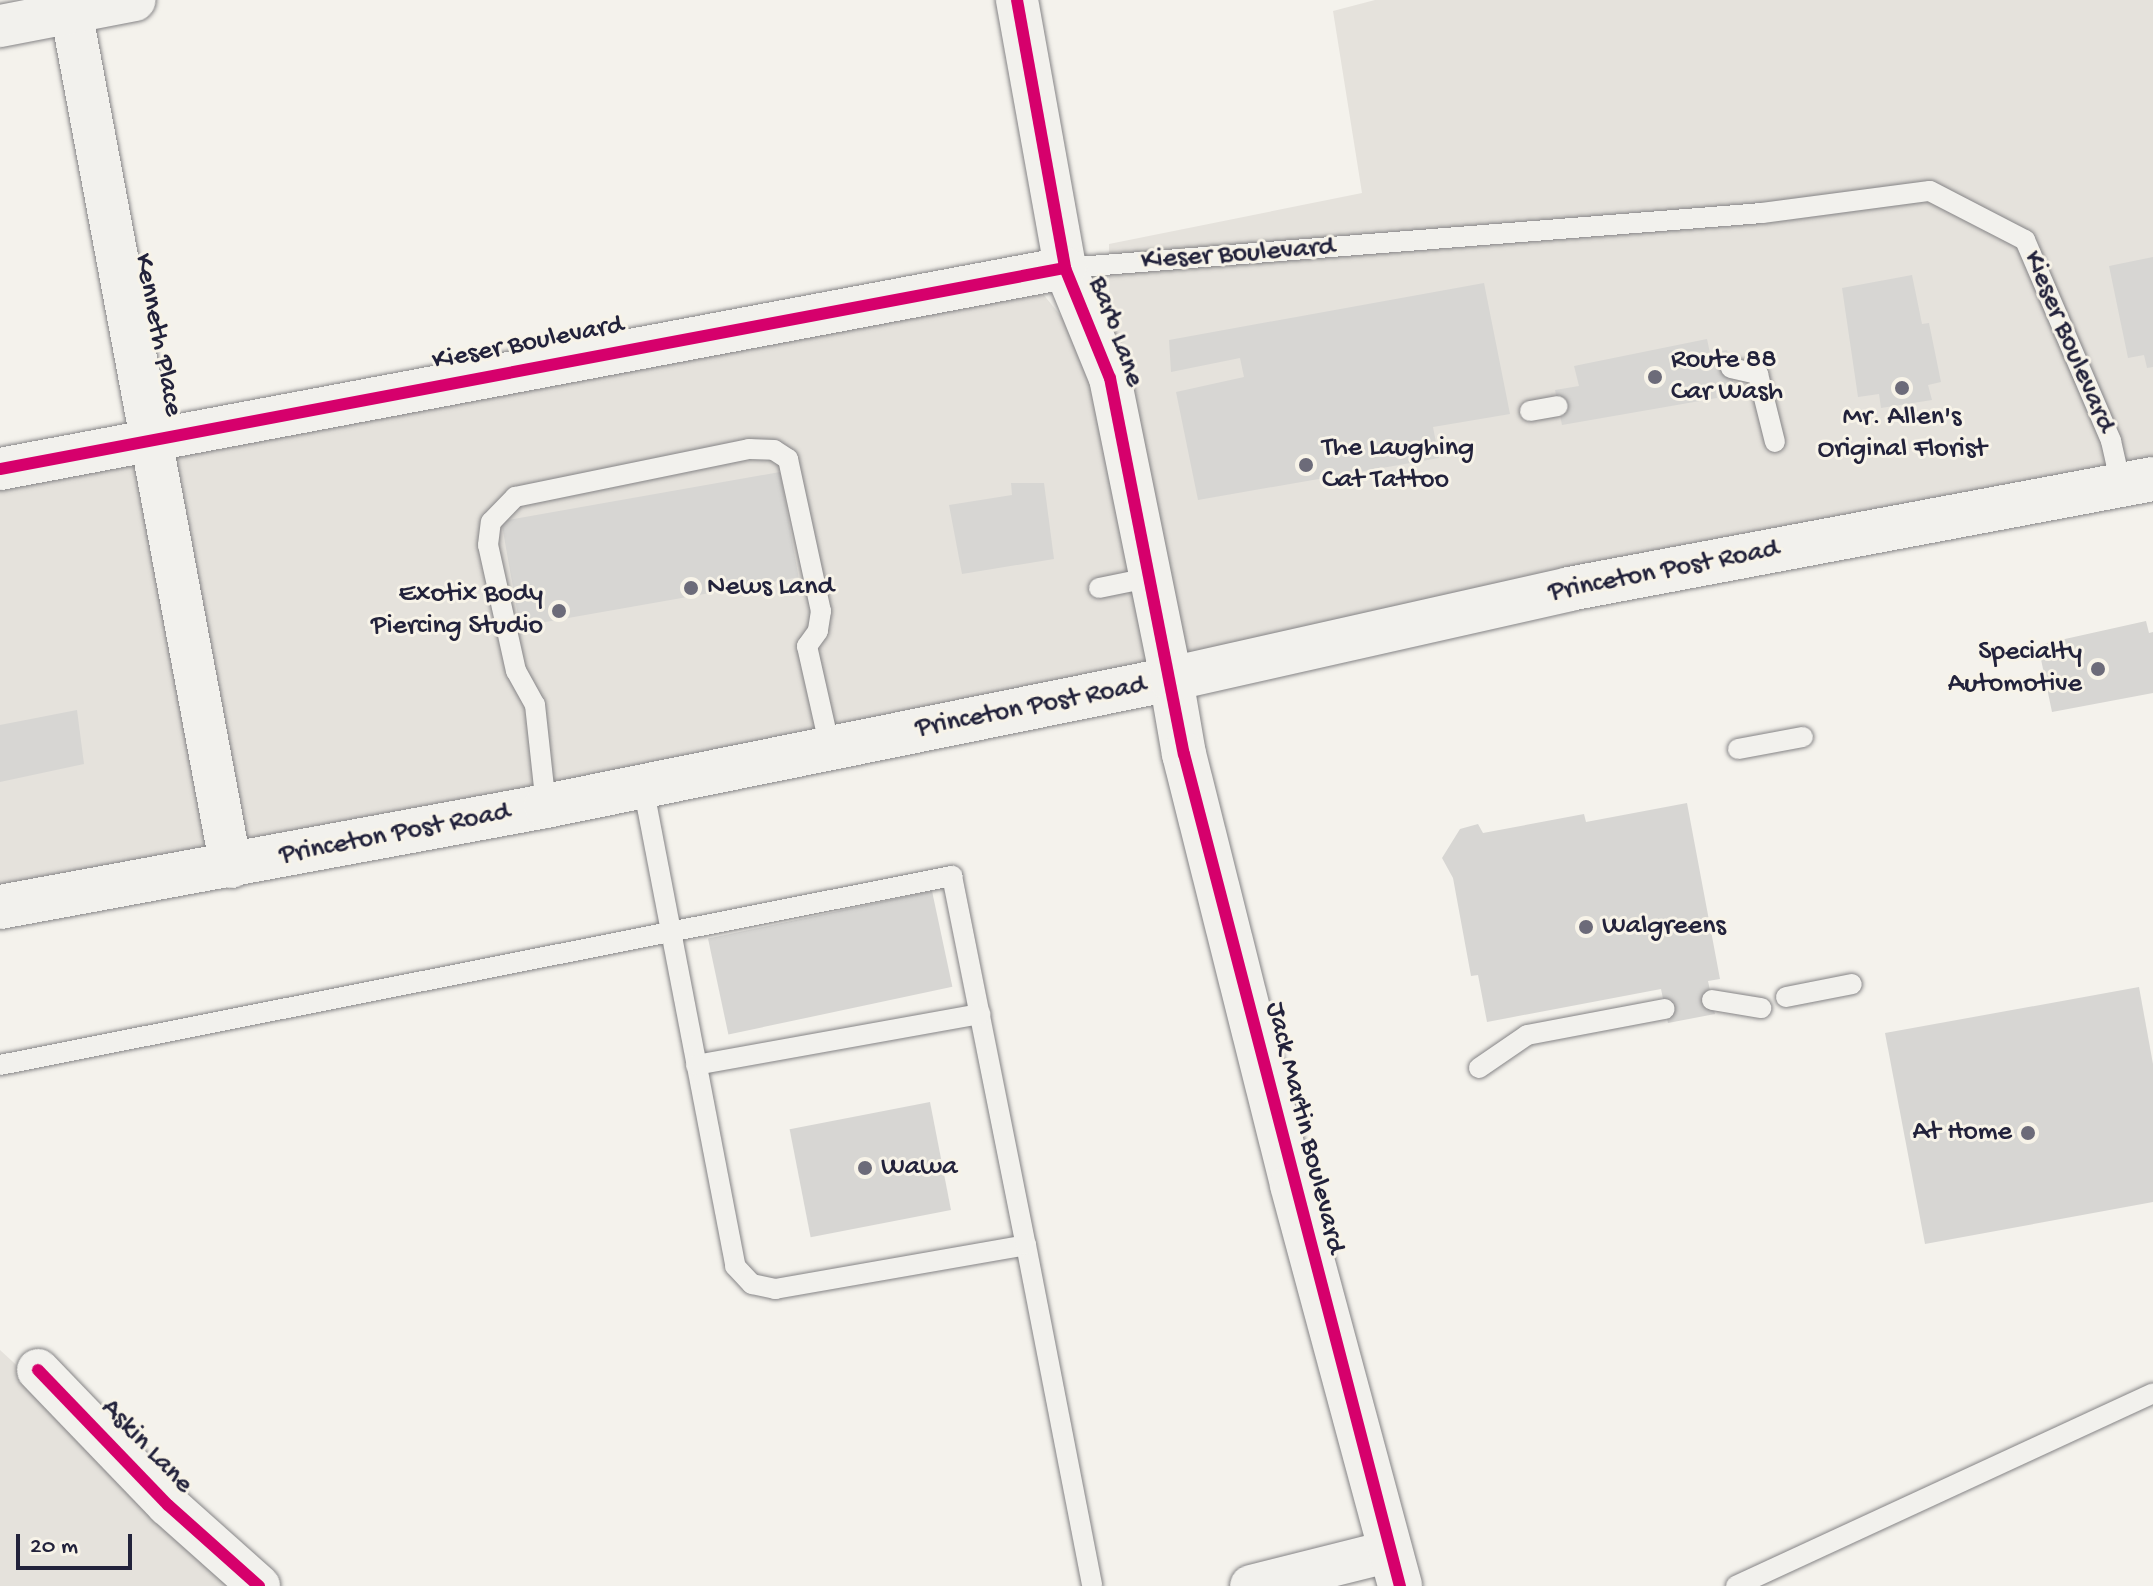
<!DOCTYPE html>
<style>
body{margin:0}
#map{position:relative;width:2153px;height:1586px;overflow:hidden;background:#f4f2ec;font-family:"Gochi Hand",sans-serif}
div>[style]{position:absolute}
[style*='--x']{left:calc(var(--x)*1px);top:calc(var(--y)*1px);width:calc(var(--w)*1px);rotate:calc(var(--a)*1deg)}
.built>*{inset:0;background:#e5e2dc}
.building>*{inset:0;background:#d7d6d3;transform-origin:0 0}
.roads{filter:drop-shadow(0 0 2px #858486) drop-shadow(0 0 2px #858486)}
.lane>*{height:20px;margin:-10px;padding:0 10px;transform-origin:10px;border-radius:10px;background:#f2f1ed}
.street>*{height:42px;margin:-21px;padding:0 21px;transform-origin:21px;border-radius:21px;background:#f2f1ed}
.secondary>*{height:44px;margin:-22px;padding:0 22px;transform-origin:22px;border-radius:22px;background:#f2f1ed}
.primary>*{height:44px;margin:-22px;padding:0 22px;transform-origin:22px;border-radius:22px;background:#f2f1ed}
.cycleway>*{height:12px;margin:-6px;padding:0 6px;transform-origin:6px;border-radius:6px;background:#d6006c}
.dots>*{width:22px;height:22px;translate:-50% -50%;box-sizing:border-box;border:4px solid #f7f3e8;border-radius:50%}
span{translate:-50% -50%;white-space:nowrap;text-align:center;line-height:1.15;-webkit-text-stroke:6px #f7f3e8;paint-order:stroke}
.street-label{font-size:28px;color:#22223b}
.poi-label{font-size:28px;color:#22223b}
.left{translate:0 -50%;text-align:left}
.right{translate:-100% -50%;text-align:right}
.scale{position:absolute;left:16px;top:1534px;width:116px;height:36px;box-sizing:border-box;border:4px solid #22223b;border-top:0;padding-left:10px;font-size:24px;line-height:28px;white-space:nowrap;color:#22223b;-webkit-text-stroke:6px #f7f3e8;paint-order:stroke}
</style>
<div id="map">
<div class="built">
<i style="clip-path:polygon(1375px 0,2153px 0,2153px 480px,0 907px,0 469px,152px 439px,1043px 294px,1110px 377px,1109px 244px,1362px 193px,1333px 11px)"></i>
<i style="clip-path:polygon(0 1350px,258px 1586px,0 1586px)"></i>
</div>
<div class="building">
<i style="clip-path:polygon(2153px 257px,2153px 367px,2147px 368px,2144px 355px,2128px 358px,2109px 266px)"></i>
<i style="clip-path:polygon(1912px 275px,1922px 324px,1929px 323px,1941px 382px,1928px 385px,1932px 400px,1881px 408px,1879px 394px,1858px 397px,1842px 288px)"></i>
<i style="clip-path:polygon(1484px 283px,1510px 414px,1433px 427px,1439px 458px,1198px 500px,1176px 392px,1244px 377px,1240px 358px,1171px 372px,1169px 340px)"></i>
<i style="clip-path:polygon(1707px 339px,1710px 353px,1727px 350px,1735px 389px,1716px 392px,1717px 398px,1562px 425px,1555px 390px,1579px 386px,1574px 366px)"></i>
<i style="left:780px;top:472px;width:107px;height:283px;rotate:80deg"></i>
<i style="clip-path:polygon(1011px 483px,1044px 483px,1054px 559px,962px 574px,949px 505px,1012px 495px)"></i>
<i style="clip-path:polygon(2146px 621px,2149px 633px,2153px 632px,2153px 693px,2052px 712px,2038px 645px)"></i>
<i style="clip-path:polygon(77px 710px,84px 764px,0 782px,0 725px)"></i>
<i style="clip-path:polygon(1687px 803px,1720px 979px,1708px 981px,1715px 1014px,1668px 1023px,1661px 989px,1487px 1022px,1478px 975px,1471px 976px,1453px 878px,1442px 858px,1460px 829px,1478px 824px,1483px 833px,1584px 814px,1586px 822px)"></i>
<i style="left:932px;top:891px;width:98px;height:229px;rotate:78deg"></i>
<i style="clip-path:polygon(2139px 987px,2153px 1064px,2153px 1202px,1925px 1244px,1885px 1033px)"></i>
<i style="left:930px;top:1102px;width:110px;height:143px;rotate:79deg"></i>
</div>
<div class="roads">
<div class="lane">
<i style="--x:1065;--y:268;--w:699;--a:-4.51"></i>
<i style="--x:1762;--y:213;--w:169;--a:-7.5"></i>
<i style="--x:1930;--y:191;--w:107;--a:27.3"></i>
<i style="--x:2025;--y:240;--w:219;--a:66.8"></i>
<i style="--x:2111;--y:441;--w:45;--a:77.2"></i>
<i style="--x:1731;--y:368;--w:28;--a:13"></i>
<i style="--x:1758;--y:374;--w:70;--a:76"></i>
<i style="--x:1530;--y:411;--w:28;--a:-10"></i>
<i style="--x:1099;--y:588;--w:55;--a:-11.5"></i>
<i style="--x:1738;--y:749;--w:66;--a:-10.5"></i>
<i style="--x:643;--y:786;--w:489;--a:79.1"></i>
<i style="--x:735;--y:1266;--w:25;--a:47"></i>
<i style="--x:752;--y:1284;--w:24;--a:12"></i>
<i style="--x:775;--y:1289;--w:255;--a:-9.9"></i>
<i style="--x:1026;--y:1245;--w:347;--a:79"></i>
<i style="--x:546;--y:806;--w:102;--a:-96.2"></i>
<i style="--x:535;--y:705;--w:39;--a:-119"></i>
<i style="--x:516;--y:671;--w:129;--a:-102.5"></i>
<i style="--x:488;--y:545;--w:23;--a:-83"></i>
<i style="--x:491;--y:522;--w:35;--a:-46"></i>
<i style="--x:515;--y:497;--w:239;--a:-11.6"></i>
<i style="--x:749;--y:449;--w:25;--a:2"></i>
<i style="--x:774;--y:450;--w:17;--a:33"></i>
<i style="--x:788;--y:459;--w:156;--a:77.8"></i>
<i style="--x:821;--y:611;--w:20;--a:99"></i>
<i style="--x:818;--y:631;--w:19;--a:126"></i>
<i style="--x:807;--y:646;--w:105;--a:77.3"></i>
<i style="--x:1786;--y:997;--w:67;--a:-11.1"></i>
<i style="--x:1712;--y:1000;--w:50;--a:9.3"></i>
<i style="--x:0;--y:1065;--w:971;--a:-11.23"></i>
<i style="--x:952;--y:876;--w:376;--a:78.7"></i>
<i style="--x:696;--y:1065;--w:289;--a:-10.2"></i>
<i style="--x:1479;--y:1068;--w:58;--a:-34.5"></i>
<i style="--x:1527;--y:1035;--w:140;--a:-10.7"></i>
<i style="--x:1736;--y:1586;--w:459;--a:-24.8"></i>
</div>
<div class="street">
<i style="--x:69;--y:0;--w:882;--a:79.42"></i>
<i style="--x:1017;--y:0;--w:272;--a:79.8"></i>
<i style="--x:1065;--y:268;--w:119;--a:67.8"></i>
<i style="--x:1110;--y:378;--w:307;--a:78.5"></i>
<i style="--x:0;--y:26;--w:137;--a:-10.9"></i>
<i style="--x:0;--y:469;--w:1084;--a:-10.69"></i>
<i style="--x:38;--y:1370;--w:187;--a:46.1"></i>
<i style="--x:168;--y:1505;--w:122;--a:41.7"></i>
<i style="--x:1251;--y:1586;--w:143;--a:-14.1"></i>
</div>
<div class="secondary">
<i style="--x:1171;--y:679;--w:76;--a:80.2"></i>
<i style="--x:1184;--y:754;--w:444;--a:75.9"></i>
<i style="--x:1292;--y:1185;--w:415;--a:74.9"></i>
</div>
<div class="primary">
<i style="--x:0;--y:907;--w:555;--a:-10.48"></i>
<i style="--x:546;--y:806;--w:638;--a:-11.49"></i>
<i style="--x:1171;--y:679;--w:408;--a:-12.7"></i>
<i style="--x:1569;--y:589;--w:594;--a:-10.67"></i>
</div>
</div>
<div class="cycleway">
<i style="--x:1017;--y:0;--w:272;--a:79.8"></i>
<i style="--x:1065;--y:268;--w:119;--a:67.8"></i>
<i style="--x:1110;--y:378;--w:383;--a:78.9"></i>
<i style="--x:1184;--y:754;--w:860;--a:75.45"></i>
<i style="--x:0;--y:469;--w:1084;--a:-10.69"></i>
<i style="--x:38;--y:1370;--w:187;--a:46.1"></i>
<i style="--x:168;--y:1505;--w:122;--a:41.7"></i>
</div>
<div class="dots">
<i style="left:1655px;top:377px;background:#6c6b79"></i>
<i style="left:1902px;top:388px;background:#6c6b79"></i>
<i style="left:1306px;top:465px;background:#6c6b79"></i>
<i style="left:691px;top:588px;background:#6c6b79"></i>
<i style="left:559px;top:611px;background:#6c6b79"></i>
<i style="left:2098px;top:669px;background:#6c6b79"></i>
<i style="left:1586px;top:927px;background:#6c6b79"></i>
<i style="left:2028px;top:1133px;background:#6c6b79"></i>
<i style="left:865px;top:1168px;background:#6c6b79"></i>
</div>
<div class="street-label">
<span style="left:1238px;top:255px;rotate:-4deg">Kieser Boulevard</span>
<span style="left:1115px;top:332px;rotate:70deg">Barb Lane</span>
<span style="left:157px;top:335px;rotate:79deg">Kenneth Place</span>
<span style="left:2068px;top:342px;rotate:67deg">Kieser Boulevard</span>
<span style="left:528px;top:344px;rotate:-11deg">Kieser Boulevard</span>
<span style="left:1664px;top:572px;rotate:-11deg">Princeton Post Road</span>
<span style="left:1031px;top:708px;rotate:-11deg">Princeton Post Road</span>
<span style="left:395px;top:835px;rotate:-11deg">Princeton Post Road</span>
<span style="left:1304px;top:1128px;rotate:76deg">Jack Martin Boulevard</span>
<span style="left:146px;top:1447px;rotate:46deg">Askin Lane</span>
</div>
<div class="poi-label">
<span class="left" style="left:1671px;top:377px">Route 88<br>Car Wash</span>
<span style="left:1902px;top:434px">Mr. Allen's<br>Original Florist</span>
<span class="left" style="left:1322px;top:465px">The Laughing<br>Cat Tattoo</span>
<span class="left" style="left:707px;top:588px">News Land</span>
<span class="right" style="left:543px;top:611px">Exotix Body<br>Piercing Studio</span>
<span class="right" style="left:2082px;top:669px">Specialty<br>Automotive</span>
<span class="left" style="left:1602px;top:927px">Walgreens</span>
<span class="right" style="left:2012px;top:1133px">At Home</span>
<span class="left" style="left:881px;top:1168px">Wawa</span>
</div>
<div class="scale">20 m</div>
</div>
